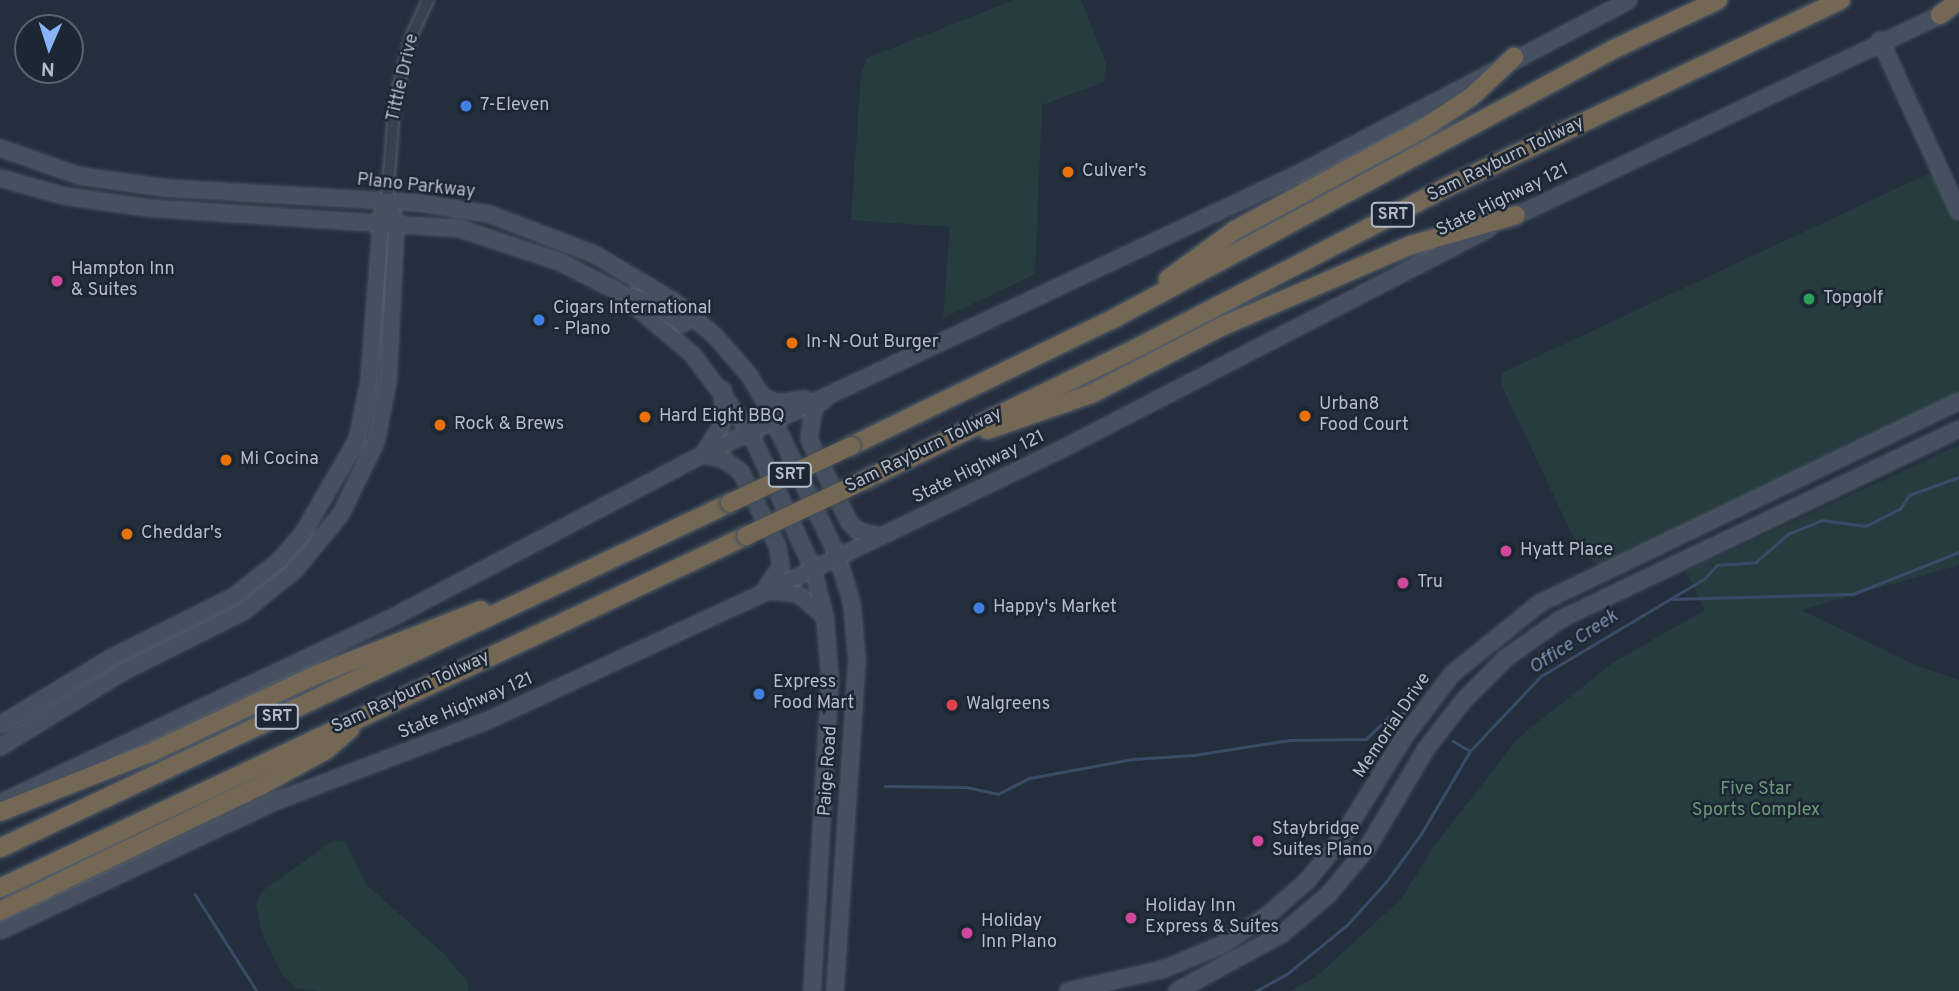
<!DOCTYPE html>
<style>
body{margin:0}
#map{position:relative;width:1959px;height:991px;overflow:hidden;background:#242f3e;font-family:Overpass,sans-serif}
div>[style]{position:absolute}
[style*='--x']{left:calc(var(--x)*1px);top:calc(var(--y)*1px);width:calc(var(--w)*1px);rotate:calc(var(--a)*1deg)}
.green>*{inset:0;background:#263c3f}
.stream>*{height:2.5px;margin:-1.25px;padding:0 1.25px;transform-origin:1.25px;border-radius:1.25px;background:#394c67}
.roads{filter:drop-shadow(0 0 2px #565f6c) drop-shadow(0 0 2px #565f6c)}
.street>*{height:10px;margin:-5px;padding:0 5px;transform-origin:5px;border-radius:5px;background:#38414e}
.secondary>*{height:14px;margin:-7px;padding:0 7px;transform-origin:7px;border-radius:7px;background:#465061}
.highway>*{height:18px;margin:-9px;padding:0 9px;transform-origin:9px;border-radius:9px;background:#746855}
.bridges{filter:drop-shadow(0 0 2px #434c59) drop-shadow(0 0 2px #434c59)}
.highway-bridge>*{height:18px;margin:-9px;padding:0 9px;transform-origin:9px;border-radius:9px;background:#746855}
.dots>*{width:19px;height:19px;translate:-50% -50%;box-sizing:border-box;border:4px solid #1d2633;border-radius:50%}
span{translate:-50% -50%;white-space:nowrap;text-align:center;line-height:1.15;-webkit-text-stroke:5px #1d2633;paint-order:stroke}
.shield-label span{padding:2px 5px;background:#1d2633;border:2px solid;border-radius:5px;-webkit-text-stroke-width:0}
.shield-label{font-size:16px;color:#b4bcc9;font-weight:700}
.street-label{font-size:18px;color:#b4bcc9}
.poi-label{font-size:18px;color:#b4bcc9}
.left{translate:0 -50%;text-align:left}
.park-label{font-size:18px;color:#6b9a76}
.water-label{font-size:19px;color:#7c92b1;font-style:italic}
.north{position:absolute;left:14px;top:14px;width:70px;height:70px;box-sizing:border-box;background:#1d2633;border:2px solid #59626f;border-radius:50%;rotate:183deg;font-size:19px;font-weight:700;line-height:28px;text-align:center;color:#b4bcc9}
.north::after{content:'';display:block;margin:auto;width:24px;height:32px;background:#8ab4f8;clip-path:polygon(50% 0,100% 100%,50% 72%,0 100%)}
</style>
<div id="map">
<div class="green">
<i style="clip-path:polygon(1014px 0,1081px 0,1106px 63px,1104px 82px,1042px 105px,1035px 274px,943px 318px,950px 227px,851px 220px,861px 73px,867px 58px)"></i>
<i style="clip-path:polygon(1932px 172px,1959px 224px,1959px 398px,1603px 565px,1595px 563px,1577px 545px,1501px 384px,1502px 373px)"></i>
<i style="clip-path:polygon(1959px 445px,1959px 565px,1801px 610px,1917px 666px,1959px 680px,1959px 991px,1289px 991px,1316px 977px,1401px 899px,1435px 845px,1518px 738px,1614px 662px,1705px 610px,1686px 571px)"></i>
<i style="clip-path:polygon(344px 840px,367px 885px,446px 956px,468px 983px,468px 991px,318px 991px,296px 988px,282px 975px,262px 934px,256px 905px,261px 892px,331px 842px)"></i>
</div>
<div class="stream">
<i style="--x:1672;--y:599;--w:181;--a:-1.6"></i>
<i style="--x:1853;--y:594;--w:114;--a:-21.6"></i>
<i style="--x:1453;--y:741;--w:20;--a:30"></i>
<i style="--x:885;--y:786;--w:81;--a:0.7"></i>
<i style="--x:966;--y:787;--w:33;--a:12"></i>
<i style="--x:998;--y:794;--w:36;--a:-27"></i>
<i style="--x:1030;--y:778;--w:105;--a:-10.5"></i>
<i style="--x:1133;--y:759;--w:61;--a:-3.8"></i>
<i style="--x:1194;--y:755;--w:97;--a:-8.9"></i>
<i style="--x:1290;--y:740;--w:76;--a:-0.8"></i>
<i style="--x:1366;--y:739;--w:32;--a:-44"></i>
<i style="--x:1389;--y:717;--w:18;--a:-16"></i>
<i style="--x:195;--y:894;--w:115;--a:57.4"></i>
<i style="--x:1256;--y:991;--w:35;--a:-29"></i>
<i style="--x:1287;--y:974;--w:77;--a:-39.2"></i>
<i style="--x:1347;--y:925;--w:58;--a:-47.8"></i>
<i style="--x:1386;--y:882;--w:59;--a:-53.9"></i>
<i style="--x:1421;--y:834;--w:96;--a:-59.4"></i>
<i style="--x:1470;--y:751;--w:103;--a:-46.6"></i>
<i style="--x:1541;--y:676;--w:190;--a:-30.8"></i>
<i style="--x:1704;--y:579;--w:19;--a:-47"></i>
<i style="--x:1717;--y:565;--w:39;--a:-4"></i>
<i style="--x:1756;--y:562;--w:43;--a:-41.2"></i>
<i style="--x:1788;--y:534;--w:37;--a:-22"></i>
<i style="--x:1822;--y:520;--w:44;--a:7.8"></i>
<i style="--x:1866;--y:526;--w:38;--a:-27"></i>
<i style="--x:1900;--y:509;--w:17;--a:-57"></i>
<i style="--x:1909;--y:495;--w:53;--a:-19.8"></i>
</div>
<div class="roads">
<div class="street">
<i style="--x:387;--y:201;--w:101;--a:-85.5"></i>
<i style="--x:395;--y:100;--w:65;--a:-75.7"></i>
<i style="--x:411;--y:37;--w:41;--a:-65.3"></i>
</div>
<div class="secondary">
<i style="--x:1880;--y:40;--w:189;--a:65.3"></i>
<i style="--x:0;--y:148;--w:85;--a:19.3"></i>
<i style="--x:80;--y:176;--w:87;--a:7.9"></i>
<i style="--x:166;--y:188;--w:254;--a:3.4"></i>
<i style="--x:420;--y:203;--w:70;--a:9.1"></i>
<i style="--x:489;--y:214;--w:112;--a:20.9"></i>
<i style="--x:594;--y:254;--w:94;--a:30.7"></i>
<i style="--x:675;--y:302;--w:52;--a:40.4"></i>
<i style="--x:715;--y:336;--w:52;--a:48.9"></i>
<i style="--x:749;--y:375;--w:31;--a:59"></i>
<i style="--x:765;--y:402;--w:171;--a:64.8"></i>
<i style="--x:838;--y:557;--w:49;--a:73.4"></i>
<i style="--x:852;--y:604;--w:56;--a:84.9"></i>
<i style="--x:857;--y:660;--w:332;--a:93.8"></i>
<i style="--x:0;--y:178;--w:66;--a:15.7"></i>
<i style="--x:64;--y:196;--w:85;--a:8.1"></i>
<i style="--x:148;--y:208;--w:314;--a:3.8"></i>
<i style="--x:461;--y:229;--w:104;--a:18.4"></i>
<i style="--x:560;--y:262;--w:64;--a:27"></i>
<i style="--x:617;--y:291;--w:99;--a:40.1"></i>
<i style="--x:693;--y:355;--w:96;--a:53.5"></i>
<i style="--x:750;--y:432;--w:151;--a:65.3"></i>
<i style="--x:813;--y:569;--w:49;--a:76"></i>
<i style="--x:825;--y:617;--w:62;--a:85.4"></i>
<i style="--x:830;--y:679;--w:313;--a:93.3"></i>
<i style="--x:1507;--y:220;--w:487;--a:-25.3"></i>
<i style="--x:631;--y:296;--w:20;--a:18"></i>
<i style="--x:650;--y:302;--w:39;--a:35"></i>
<i style="--x:682;--y:324;--w:14;--a:-34"></i>
<i style="--x:761;--y:395;--w:18;--a:27"></i>
<i style="--x:777;--y:403;--w:28;--a:-8"></i>
<i style="--x:824;--y:400;--w:12;--a:145"></i>
<i style="--x:814;--y:407;--w:32;--a:99"></i>
<i style="--x:809;--y:439;--w:92;--a:64.3"></i>
<i style="--x:849;--y:522;--w:13;--a:45"></i>
<i style="--x:858;--y:531;--w:22;--a:13"></i>
<i style="--x:705;--y:451;--w:31;--a:-57"></i>
<i style="--x:722;--y:425;--w:35;--a:-88"></i>
<i style="--x:702;--y:455;--w:21;--a:11"></i>
<i style="--x:723;--y:459;--w:22;--a:36"></i>
<i style="--x:741;--y:472;--w:81;--a:63.7"></i>
<i style="--x:777;--y:545;--w:21;--a:79"></i>
<i style="--x:781;--y:566;--w:30;--a:124"></i>
<i style="--x:772;--y:591;--w:26;--a:7"></i>
<i style="--x:798;--y:594;--w:35;--a:40"></i>
<i style="--x:0;--y:725;--w:130;--a:-31.1"></i>
<i style="--x:111;--y:658;--w:136;--a:-26.6"></i>
<i style="--x:233;--y:597;--w:58;--a:-38"></i>
<i style="--x:279;--y:561;--w:35;--a:-49"></i>
<i style="--x:302;--y:535;--w:110;--a:-59.9"></i>
<i style="--x:357;--y:440;--w:59;--a:-78.3"></i>
<i style="--x:369;--y:382;--w:169;--a:-85.6"></i>
<i style="--x:0;--y:747;--w:140;--a:-31.5"></i>
<i style="--x:119;--y:674;--w:139;--a:-26.6"></i>
<i style="--x:243;--y:612;--w:67;--a:-38.9"></i>
<i style="--x:295;--y:570;--w:72;--a:-50.6"></i>
<i style="--x:341;--y:514;--w:80;--a:-64.1"></i>
<i style="--x:376;--y:442;--w:62;--a:-78.9"></i>
<i style="--x:388;--y:381;--w:159;--a:-87.1"></i>
<i style="--x:396;--y:222;--w:23;--a:-113"></i>
<i style="--x:0;--y:803;--w:441;--a:-25.3"></i>
<i style="--x:399;--y:614;--w:342;--a:-27.7"></i>
<i style="--x:702;--y:455;--w:663;--a:-25.25"></i>
<i style="--x:1302;--y:172;--w:369;--a:-27.7"></i>
<i style="--x:0;--y:931;--w:303;--a:-25.2"></i>
<i style="--x:274;--y:802;--w:230;--a:-20.9"></i>
<i style="--x:489;--y:720;--w:303;--a:-24.8"></i>
<i style="--x:764;--y:593;--w:326;--a:-25.8"></i>
<i style="--x:1058;--y:451;--w:485;--a:-27.3"></i>
<i style="--x:1068;--y:991;--w:98;--a:-12.9"></i>
<i style="--x:1164;--y:969;--w:62;--a:-22.8"></i>
<i style="--x:1221;--y:945;--w:56;--a:-32.6"></i>
<i style="--x:1268;--y:915;--w:53;--a:-41.2"></i>
<i style="--x:1308;--y:880;--w:51;--a:-51.3"></i>
<i style="--x:1340;--y:840;--w:123;--a:-58"></i>
<i style="--x:1405;--y:736;--w:78;--a:-52.8"></i>
<i style="--x:1452;--y:674;--w:113;--a:-38.9"></i>
<i style="--x:1540;--y:603;--w:465;--a:-25.7"></i>
<i style="--x:1177;--y:991;--w:119;--a:-28.5"></i>
<i style="--x:1282;--y:934;--w:62;--a:-40.4"></i>
<i style="--x:1329;--y:894;--w:61;--a:-50.3"></i>
<i style="--x:1368;--y:847;--w:114;--a:-59.4"></i>
<i style="--x:1426;--y:749;--w:62;--a:-52.2"></i>
<i style="--x:1464;--y:700;--w:59;--a:-45"></i>
<i style="--x:1506;--y:658;--w:67;--a:-35.3"></i>
<i style="--x:1561;--y:619;--w:441;--a:-25.5"></i>
</div>
<div class="highway">
<i style="--x:1940;--y:15;--w:24;--a:-38"></i>
<i style="--x:1168;--y:279;--w:83;--a:-36.2"></i>
<i style="--x:1235;--y:230;--w:211;--a:-28.3"></i>
<i style="--x:1421;--y:130;--w:60;--a:-33.4"></i>
<i style="--x:1471;--y:97;--w:59;--a:-42.9"></i>
<i style="--x:987;--y:430;--w:110;--a:-19.1"></i>
<i style="--x:1091;--y:394;--w:148;--a:-27.3"></i>
<i style="--x:1223;--y:326;--w:205;--a:-23.3"></i>
<i style="--x:1411;--y:245;--w:109;--a:-15.9"></i>
<i style="--x:851;--y:446;--w:289;--a:-25.9"></i>
<i style="--x:1111;--y:320;--w:571;--a:-28.31"></i>
<i style="--x:1614;--y:49;--w:115;--a:-25.2"></i>
<i style="--x:867;--y:479;--w:287;--a:-25.9"></i>
<i style="--x:1125;--y:354;--w:360;--a:-27.4"></i>
<i style="--x:1445;--y:188;--w:438;--a:-25.4"></i>
<i style="--x:0;--y:812;--w:161;--a:-21.5"></i>
<i style="--x:150;--y:753;--w:186;--a:-25.2"></i>
<i style="--x:318;--y:674;--w:175;--a:-21.4"></i>
<i style="--x:0;--y:848;--w:807;--a:-25.3"></i>
<i style="--x:0;--y:888;--w:825;--a:-25.26"></i>
<i style="--x:0;--y:911;--w:288;--a:-25.7"></i>
<i style="--x:260;--y:786;--w:75;--a:-28.6"></i>
<i style="--x:326;--y:750;--w:32;--a:-41"></i>
</div>
</div>
<div class="bridges">
<div class="highway-bridge">
<i style="--x:730;--y:503;--w:134;--a:-25.2"></i>
<i style="--x:746;--y:536;--w:134;--a:-25.2"></i>
</div>
</div>
<div class="dots">
<i style="left:466px;top:106px;background:#3f7fe0"></i>
<i style="left:1068px;top:172px;background:#e8710a"></i>
<i style="left:57px;top:281px;background:#d1479c"></i>
<i style="left:1809px;top:299px;background:#2e9e5b"></i>
<i style="left:539px;top:320px;background:#3f7fe0"></i>
<i style="left:792px;top:343px;background:#e8710a"></i>
<i style="left:1305px;top:416px;background:#e8710a"></i>
<i style="left:645px;top:417px;background:#e8710a"></i>
<i style="left:440px;top:425px;background:#e8710a"></i>
<i style="left:226px;top:460px;background:#e8710a"></i>
<i style="left:127px;top:534px;background:#e8710a"></i>
<i style="left:1506px;top:551px;background:#d1479c"></i>
<i style="left:1403px;top:583px;background:#d1479c"></i>
<i style="left:979px;top:608px;background:#3f7fe0"></i>
<i style="left:759px;top:694px;background:#3f7fe0"></i>
<i style="left:952px;top:705px;background:#e0444e"></i>
<i style="left:1258px;top:841px;background:#d1479c"></i>
<i style="left:1131px;top:918px;background:#d1479c"></i>
<i style="left:967px;top:933px;background:#d1479c"></i>
</div>
<div class="shield-label">
<span style="left:1393px;top:215px">SRT</span>
<span style="left:790px;top:475px">SRT</span>
<span style="left:277px;top:717px">SRT</span>
</div>
<div class="street-label">
<span style="left:404px;top:78px;rotate:-77deg">Tittle Drive</span>
<span style="left:1506px;top:160px;rotate:-26deg">Sam Rayburn Tollway</span>
<span style="left:416px;top:187px;rotate:6deg">Plano Parkway</span>
<span style="left:1503px;top:201px;rotate:-26deg">State Highway 121</span>
<span style="left:924px;top:451px;rotate:-26deg">Sam Rayburn Tollway</span>
<span style="left:979px;top:468px;rotate:-26deg">State Highway 121</span>
<span style="left:411px;top:693px;rotate:-25deg">Sam Rayburn Tollway</span>
<span style="left:466px;top:707px;rotate:-23deg">State Highway 121</span>
<span style="left:1393px;top:726px;rotate:-56deg">Memorial Drive</span>
<span style="left:829px;top:771px;rotate:-86deg">Paige Road</span>
</div>
<div class="poi-label">
<span class="left" style="left:480px;top:106px">7-Eleven</span>
<span class="left" style="left:1082px;top:172px">Culver's</span>
<span class="left" style="left:71px;top:281px">Hampton Inn<br>&amp; Suites</span>
<span class="left" style="left:1823px;top:299px">Topgolf</span>
<span class="left" style="left:553px;top:320px">Cigars International<br>- Plano</span>
<span class="left" style="left:806px;top:343px">In-N-Out Burger</span>
<span class="left" style="left:1319px;top:416px">Urban8<br>Food Court</span>
<span class="left" style="left:659px;top:417px">Hard Eight BBQ</span>
<span class="left" style="left:454px;top:425px">Rock &amp; Brews</span>
<span class="left" style="left:240px;top:460px">Mi Cocina</span>
<span class="left" style="left:141px;top:534px">Cheddar's</span>
<span class="left" style="left:1520px;top:551px">Hyatt Place</span>
<span class="left" style="left:1417px;top:583px">Tru</span>
<span class="left" style="left:993px;top:608px">Happy's Market</span>
<span class="left" style="left:773px;top:694px">Express<br>Food Mart</span>
<span class="left" style="left:966px;top:705px">Walgreens</span>
<span class="left" style="left:1272px;top:841px">Staybridge<br>Suites Plano</span>
<span class="left" style="left:1145px;top:918px">Holiday Inn<br>Express &amp; Suites</span>
<span class="left" style="left:981px;top:933px">Holiday<br>Inn Plano</span>
</div>
<div class="park-label">
<span style="left:1756px;top:801px">Five Star<br>Sports Complex</span>
</div>
<div class="water-label">
<span style="left:1574px;top:643px;rotate:-33deg">Office Creek</span>
</div>
<div class="north">N</div>
</div>
